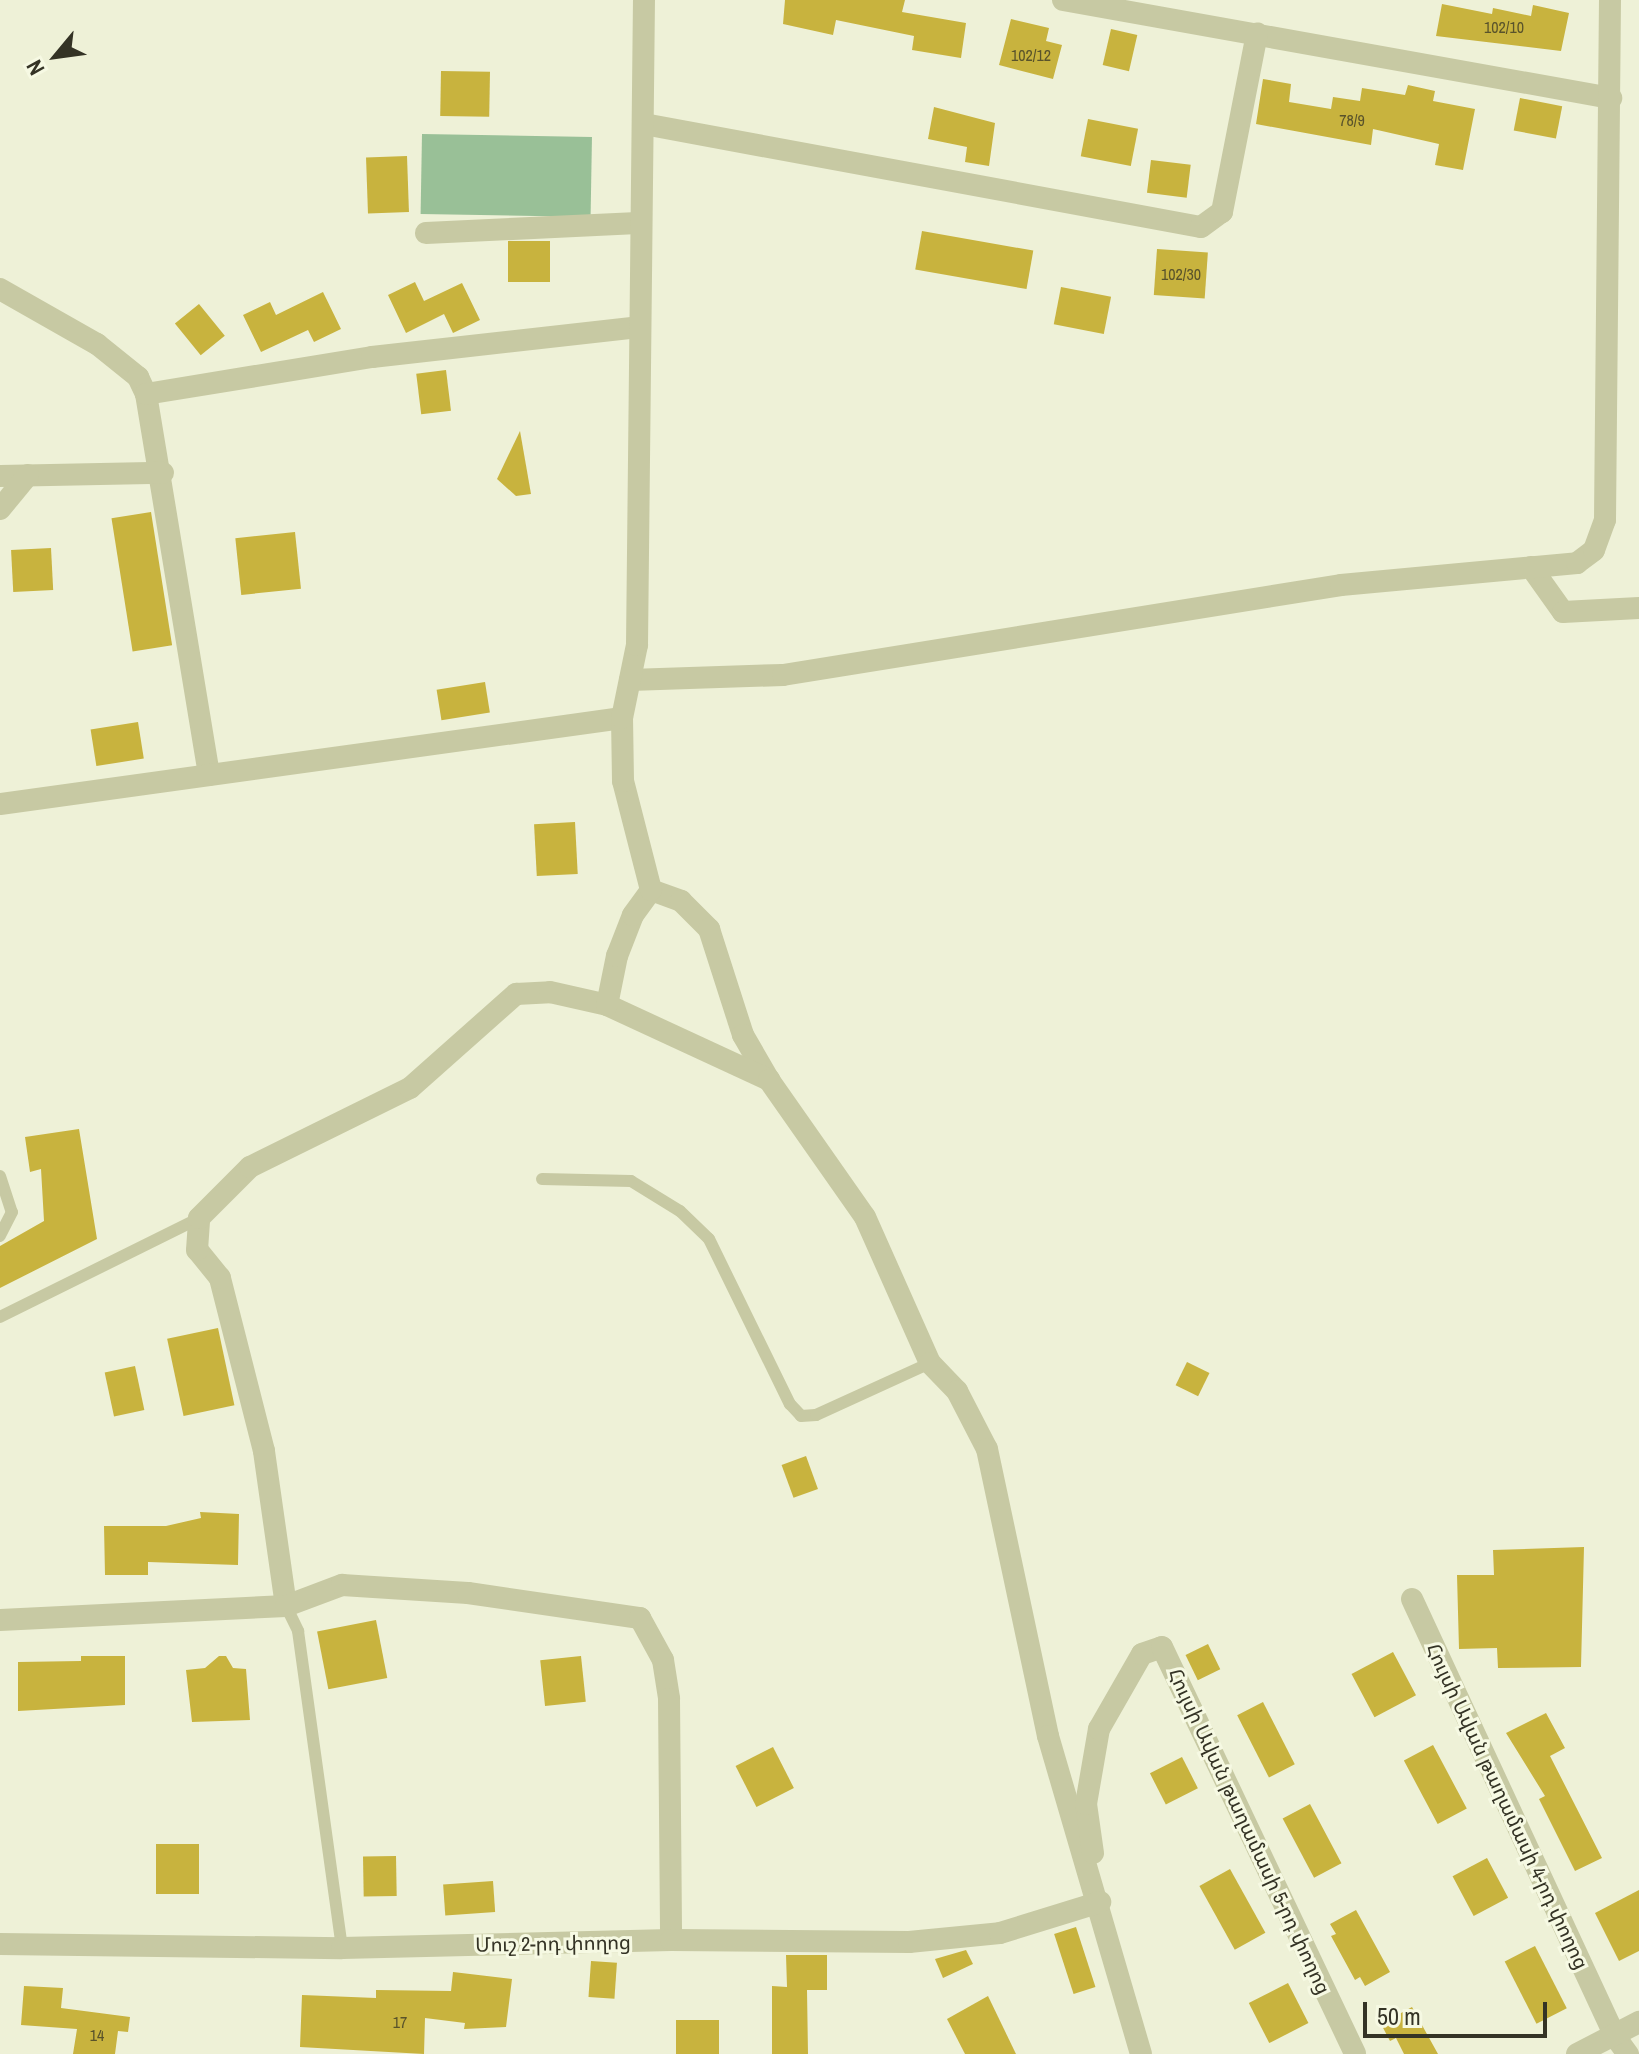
<!DOCTYPE html>
<meta charset="utf-8">
<style>
body{margin:0}
#map{position:relative;width:1639px;height:2054px;overflow:hidden;background:#eef1d7;font-family:"Archivo Narrow","Noto Sans Armenian",sans-serif}
div>[style]{position:absolute}
[style*='--x']{left:calc(var(--x)*1px);top:calc(var(--y)*1px);width:calc(var(--w)*1px);rotate:calc(var(--a)*1deg)}
.green>*{inset:0;background:#99c097;transform-origin:0 0}
.building>*{inset:0;background:#c8b33e;transform-origin:0 0}
.service>*{height:12px;margin:-6px;padding:0 6px;transform-origin:6px;border-radius:6px;background:#c7c9a3}
.minor>*{height:22px;margin:-11px;padding:0 11px;transform-origin:11px;border-radius:11px;background:#c7c9a3}
span{translate:-50% -50%;white-space:nowrap;text-align:center;line-height:1.15;-webkit-text-stroke:6px #f6f9e3;paint-order:stroke}
.number-label{font-size:16px;color:#59532b}
.number-label span{-webkit-text-stroke-width:0}
.street-label{font-size:20px;color:#343325}
.north{position:absolute;left:16px;top:16px;width:80px;height:80px;-webkit-text-stroke:6px #f6f9e3;paint-order:stroke;rotate:241deg;font-size:22px;font-weight:700;line-height:32px;text-align:center;color:#343325}
.north::after{content:'';display:block;margin:auto;width:28px;height:36px;background:#343325;clip-path:polygon(50% 0,100% 100%,50% 72%,0 100%)}
.scale{position:absolute;left:1363px;top:2002px;width:184px;height:36px;box-sizing:border-box;border:4px solid #343325;border-top:0;padding-left:10px;font-size:24px;line-height:28px;white-space:nowrap;color:#343325;-webkit-text-stroke:6px #f6f9e3;paint-order:stroke}
</style>
<div id="map">
<div class="green">
<i style="left:422px;top:134px;width:170px;height:80px;rotate:1deg"></i>
</div>
<div class="building">
<i style="clip-path:polygon(785px 0,905px 0,902px 12px,966px 23px,961px 58px,912px 50px,914px 36px,836px 20px,833px 35px,783px 24px)"></i>
<i style="clip-path:polygon(1442px 4px,1492px 14px,1493px 8px,1531px 16px,1533px 5px,1569px 13px,1561px 51px,1436px 36px)"></i>
<i style="clip-path:polygon(1011px 19px,1049px 28px,1046px 41px,1062px 45px,1053px 79px,999px 65px)"></i>
<i style="left:1111px;top:29px;width:27px;height:37px;rotate:13deg"></i>
<i style="left:441px;top:71px;width:49px;height:45px;rotate:1deg"></i>
<i style="clip-path:polygon(1263px 79px,1291px 84px,1289px 102px,1331px 109px,1333px 97px,1360px 101px,1362px 88px,1405px 95px,1408px 85px,1435px 91px,1433px 101px,1475px 109px,1463px 170px,1435px 165px,1439px 144px,1373px 129px,1371px 145px,1256px 124px)"></i>
<i style="left:1520px;top:98px;width:43px;height:33px;rotate:11deg"></i>
<i style="clip-path:polygon(934px 107px,995px 123px,989px 166px,965px 162px,967px 147px,928px 139px)"></i>
<i style="left:1088px;top:119px;width:51px;height:38px;rotate:11deg"></i>
<i style="left:407px;top:156px;width:56px;height:41px;rotate:88deg"></i>
<i style="left:1151px;top:160px;width:40px;height:33px;rotate:7deg"></i>
<i style="left:922px;top:231px;width:113px;height:39px;rotate:10deg"></i>
<i style="left:550px;top:241px;width:41px;height:42px;rotate:90deg"></i>
<i style="left:1157px;top:249px;width:51px;height:46px;rotate:4deg"></i>
<i style="clip-path:polygon(415px 282px,424px 301px,462px 283px,480px 320px,453px 333px,444px 314px,406px 333px,388px 295px)"></i>
<i style="left:1061px;top:287px;width:51px;height:38px;rotate:11deg"></i>
<i style="clip-path:polygon(323px 292px,341px 329px,314px 342px,308px 330px,261px 352px,243px 315px,270px 302px,276px 315px)"></i>
<i style="left:199px;top:304px;width:41px;height:31px;rotate:51deg"></i>
<i style="left:446px;top:370px;width:41px;height:30px;rotate:83deg"></i>
<i style="clip-path:polygon(520px 431px,531px 494px,516px 496px,497px 479px)"></i>
<i style="left:151px;top:512px;width:135px;height:40px;rotate:81deg"></i>
<i style="left:295px;top:532px;width:57px;height:60px;rotate:84deg"></i>
<i style="left:51px;top:548px;width:42px;height:40px;rotate:87deg"></i>
<i style="left:485px;top:682px;width:31px;height:49px;rotate:81deg"></i>
<i style="left:138px;top:722px;width:37px;height:48px;rotate:81deg"></i>
<i style="left:575px;top:822px;width:52px;height:41px;rotate:87deg"></i>
<i style="clip-path:polygon(79px 1129px,97px 1239px,0 1288px,0 1246px,44px 1221px,41px 1169px,30px 1172px,25px 1137px)"></i>
<i style="left:218px;top:1328px;width:79px;height:52px;rotate:78deg"></i>
<i style="left:1187px;top:1362px;width:25px;height:26px;rotate:26deg"></i>
<i style="left:135px;top:1366px;width:45px;height:31px;rotate:78deg"></i>
<i style="left:806px;top:1456px;width:35px;height:26px;rotate:70deg"></i>
<i style="clip-path:polygon(200px 1512px,239px 1514px,238px 1565px,148px 1562px,148px 1575px,105px 1575px,104px 1526px,166px 1526px,201px 1518px)"></i>
<i style="clip-path:polygon(1584px 1547px,1581px 1667px,1498px 1668px,1497px 1648px,1459px 1649px,1457px 1575px,1494px 1575px,1493px 1550px)"></i>
<i style="left:376px;top:1620px;width:59px;height:60px;rotate:79deg"></i>
<i style="left:1208px;top:1644px;width:28px;height:25px;rotate:64deg"></i>
<i style="left:1393px;top:1652px;width:49px;height:47px;rotate:62deg"></i>
<i style="clip-path:polygon(81px 1656px,125px 1656px,125px 1705px,18px 1711px,18px 1662px,81px 1661px)"></i>
<i style="clip-path:polygon(219px 1656px,226px 1656px,233px 1668px,246px 1669px,250px 1720px,192px 1722px,186px 1670px,205px 1668px)"></i>
<i style="left:581px;top:1656px;width:46px;height:41px;rotate:84deg"></i>
<i style="left:1263px;top:1702px;width:70px;height:29px;rotate:63deg"></i>
<i style="clip-path:polygon(1546px 1713px,1565px 1748px,1550px 1756px,1602px 1858px,1575px 1871px,1539px 1799px,1545px 1796px,1506px 1733px)"></i>
<i style="left:1433px;top:1745px;width:72px;height:33px;rotate:62deg"></i>
<i style="left:773px;top:1747px;width:46px;height:42px;rotate:63deg"></i>
<i style="left:1182px;top:1757px;width:35px;height:36px;rotate:63deg"></i>
<i style="left:1310px;top:1804px;width:67px;height:31px;rotate:62deg"></i>
<i style="left:156px;top:1844px;width:43px;height:50px"></i>
<i style="left:396px;top:1856px;width:40px;height:33px;rotate:89deg"></i>
<i style="left:1487px;top:1858px;width:45px;height:39px;rotate:62deg"></i>
<i style="left:1230px;top:1869px;width:73px;height:35px;rotate:61deg"></i>
<i style="left:493px;top:1881px;width:31px;height:50px;rotate:86deg"></i>
<i style="clip-path:polygon(1639px 1890px,1639px 1951px,1619px 1961px,1595px 1913px)"></i>
<i style="clip-path:polygon(1356px 1910px,1390px 1972px,1365px 1986px,1360px 1977px,1355px 1980px,1331px 1936px,1336px 1934px,1330px 1924px)"></i>
<i style="left:1076px;top:1927px;width:63px;height:23px;rotate:72deg"></i>
<i style="left:1535px;top:1946px;width:70px;height:34px;rotate:63deg"></i>
<i style="clip-path:polygon(966px 1950px,973px 1964px,943px 1978px,935px 1959px)"></i>
<i style="clip-path:polygon(786px 1955px,827px 1955px,827px 1990px,807px 1990px,808px 2054px,772px 2054px,772px 1986px,787px 1987px)"></i>
<i style="left:591px;top:1961px;width:26px;height:36px;rotate:4deg"></i>
<i style="clip-path:polygon(453px 1972px,512px 1979px,506px 2027px,464px 2029px,465px 2023px,425px 2018px,424px 2054px,300px 2047px,302px 1995px,376px 1998px,376px 1990px,451px 1991px)"></i>
<i style="left:1288px;top:1983px;width:45px;height:44px;rotate:63deg"></i>
<i style="clip-path:polygon(24px 1986px,63px 1988px,61px 2008px,130px 2017px,128px 2032px,118px 2031px,115px 2054px,73px 2054px,77px 2029px,21px 2025px)"></i>
<i style="clip-path:polygon(988px 1996px,1016px 2054px,965px 2054px,947px 2019px)"></i>
<i style="clip-path:polygon(1412px 2007px,1438px 2054px,1404px 2054px,1396px 2038px,1390px 2041px,1381px 2024px)"></i>
<i style="left:676px;top:2020px;width:43px;height:34px"></i>
</div>
<div class="service">
<i style="--x:0;--y:1176;--w:38;--a:72"></i>
<i style="--x:12;--y:1212;--w:27;--a:117"></i>
<i style="--x:542;--y:1179;--w:89;--a:1.3"></i>
<i style="--x:631;--y:1181;--w:57;--a:31.5"></i>
<i style="--x:680;--y:1211;--w:40;--a:44"></i>
<i style="--x:709;--y:1239;--w:184;--a:63.9"></i>
<i style="--x:790;--y:1404;--w:16;--a:47"></i>
<i style="--x:801;--y:1416;--w:15;--a:-4"></i>
<i style="--x:816;--y:1415;--w:125;--a:-24.5"></i>
<i style="--x:0;--y:1317;--w:222;--a:-26.4"></i>
<i style="--x:286;--y:1606;--w:28;--a:64"></i>
<i style="--x:298;--y:1631;--w:320;--a:82.1"></i>
</div>
<div class="minor">
<i style="--x:1063;--y:0;--w:557;--a:10.14"></i>
<i style="--x:644;--y:124;--w:566;--a:10.48"></i>
<i style="--x:1201;--y:227;--w:26;--a:-36"></i>
<i style="--x:1222;--y:212;--w:182;--a:-78.9"></i>
<i style="--x:426;--y:233;--w:212;--a:-2.7"></i>
<i style="--x:0;--y:289;--w:112;--a:29.6"></i>
<i style="--x:97;--y:344;--w:53;--a:38.8"></i>
<i style="--x:138;--y:377;--w:19;--a:65"></i>
<i style="--x:146;--y:394;--w:386;--a:80.6"></i>
<i style="--x:146;--y:394;--w:229;--a:-9.3"></i>
<i style="--x:372;--y:357;--w:268;--a:-6.4"></i>
<i style="--x:0;--y:476;--w:163;--a:-1.1"></i>
<i style="--x:0;--y:509;--w:44;--a:-50.5"></i>
<i style="--x:1531;--y:567;--w:55;--a:54.6"></i>
<i style="--x:1563;--y:612;--w:76;--a:-3"></i>
<i style="--x:630;--y:680;--w:153;--a:-1.9"></i>
<i style="--x:783;--y:675;--w:565;--a:-9.16"></i>
<i style="--x:1341;--y:585;--w:237;--a:-5.3"></i>
<i style="--x:1577;--y:563;--w:21;--a:-37"></i>
<i style="--x:1594;--y:550;--w:32;--a:-70"></i>
<i style="--x:1605;--y:520;--w:520;--a:-89.45"></i>
<i style="--x:0;--y:804;--w:628;--a:-7.87"></i>
<i style="--x:651;--y:890;--w:32;--a:20"></i>
<i style="--x:681;--y:901;--w:40;--a:45"></i>
<i style="--x:709;--y:929;--w:111;--a:72.2"></i>
<i style="--x:743;--y:1035;--w:52;--a:60"></i>
<i style="--x:607;--y:1005;--w:179;--a:24.8"></i>
<i style="--x:769;--y:1080;--w:167;--a:55"></i>
<i style="--x:865;--y:1217;--w:160;--a:66"></i>
<i style="--x:930;--y:1363;--w:39;--a:46"></i>
<i style="--x:957;--y:1391;--w:65;--a:62.7"></i>
<i style="--x:987;--y:1449;--w:293;--a:78"></i>
<i style="--x:1048;--y:1736;--w:331;--a:73.7"></i>
<i style="--x:1412;--y:1599;--w:481;--a:65.1"></i>
<i style="--x:1614;--y:2035;--w:24;--a:54"></i>
<i style="--x:286;--y:1606;--w:157;--a:-98.1"></i>
<i style="--x:264;--y:1451;--w:179;--a:-104.3"></i>
<i style="--x:220;--y:1278;--w:36;--a:-129"></i>
<i style="--x:197;--y:1250;--w:32;--a:-86"></i>
<i style="--x:199;--y:1218;--w:72;--a:-45"></i>
<i style="--x:250;--y:1167;--w:178;--a:-26.3"></i>
<i style="--x:410;--y:1088;--w:142;--a:-41.6"></i>
<i style="--x:516;--y:994;--w:34;--a:-3"></i>
<i style="--x:550;--y:992;--w:58;--a:12.8"></i>
<i style="--x:607;--y:1005;--w:50;--a:-78.5"></i>
<i style="--x:617;--y:956;--w:44;--a:-68.7"></i>
<i style="--x:633;--y:915;--w:31;--a:-54"></i>
<i style="--x:651;--y:890;--w:113;--a:-104.4"></i>
<i style="--x:623;--y:781;--w:63;--a:-90.9"></i>
<i style="--x:622;--y:718;--w:75;--a:-78.4"></i>
<i style="--x:637;--y:645;--w:645;--a:-89.38"></i>
<i style="--x:0;--y:1620;--w:286;--a:-2.8"></i>
<i style="--x:286;--y:1606;--w:60;--a:-20.6"></i>
<i style="--x:342;--y:1585;--w:126;--a:3.6"></i>
<i style="--x:468;--y:1593;--w:174;--a:8.3"></i>
<i style="--x:640;--y:1618;--w:48;--a:61.3"></i>
<i style="--x:663;--y:1660;--w:39;--a:81"></i>
<i style="--x:669;--y:1699;--w:241;--a:89.5"></i>
<i style="--x:1093;--y:1853;--w:49;--a:-98.1"></i>
<i style="--x:1086;--y:1804;--w:76;--a:-80.2"></i>
<i style="--x:1099;--y:1729;--w:86;--a:-60.2"></i>
<i style="--x:1142;--y:1654;--w:21;--a:-19"></i>
<i style="--x:1162;--y:1647;--w:450;--a:64.6"></i>
<i style="--x:0;--y:1944;--w:342;--a:0.7"></i>
<i style="--x:342;--y:1948;--w:329;--a:-1.4"></i>
<i style="--x:671;--y:1940;--w:238;--a:0.5"></i>
<i style="--x:909;--y:1942;--w:91;--a:-5.6"></i>
<i style="--x:1000;--y:1933;--w:105;--a:-17.2"></i>
<i style="--x:1577;--y:2054;--w:70;--a:-27.3"></i>
</div>
<div class="number-label">
<span style="left:1504px;top:27px">102/10</span>
<span style="left:1031px;top:55px">102/12</span>
<span style="left:1352px;top:120px">78/9</span>
<span style="left:1181px;top:274px">102/30</span>
<span style="left:400px;top:2022px">17</span>
<span style="left:97px;top:2035px">14</span>
</div>
<div class="street-label">
<span style="left:1508px;top:1806px;rotate:65deg">Հույսի Ավան թաղամասի 4-րդ փողոց</span>
<span style="left:1250px;top:1831px;rotate:65deg">Հույսի Ավան թաղամասի 5-րդ փողոց</span>
<span style="left:553px;top:1943px;rotate:-1deg">Մուշ 2-րդ փողոց</span>
</div>
<div class="north">N</div>
<div class="scale">50 m</div>
</div>
